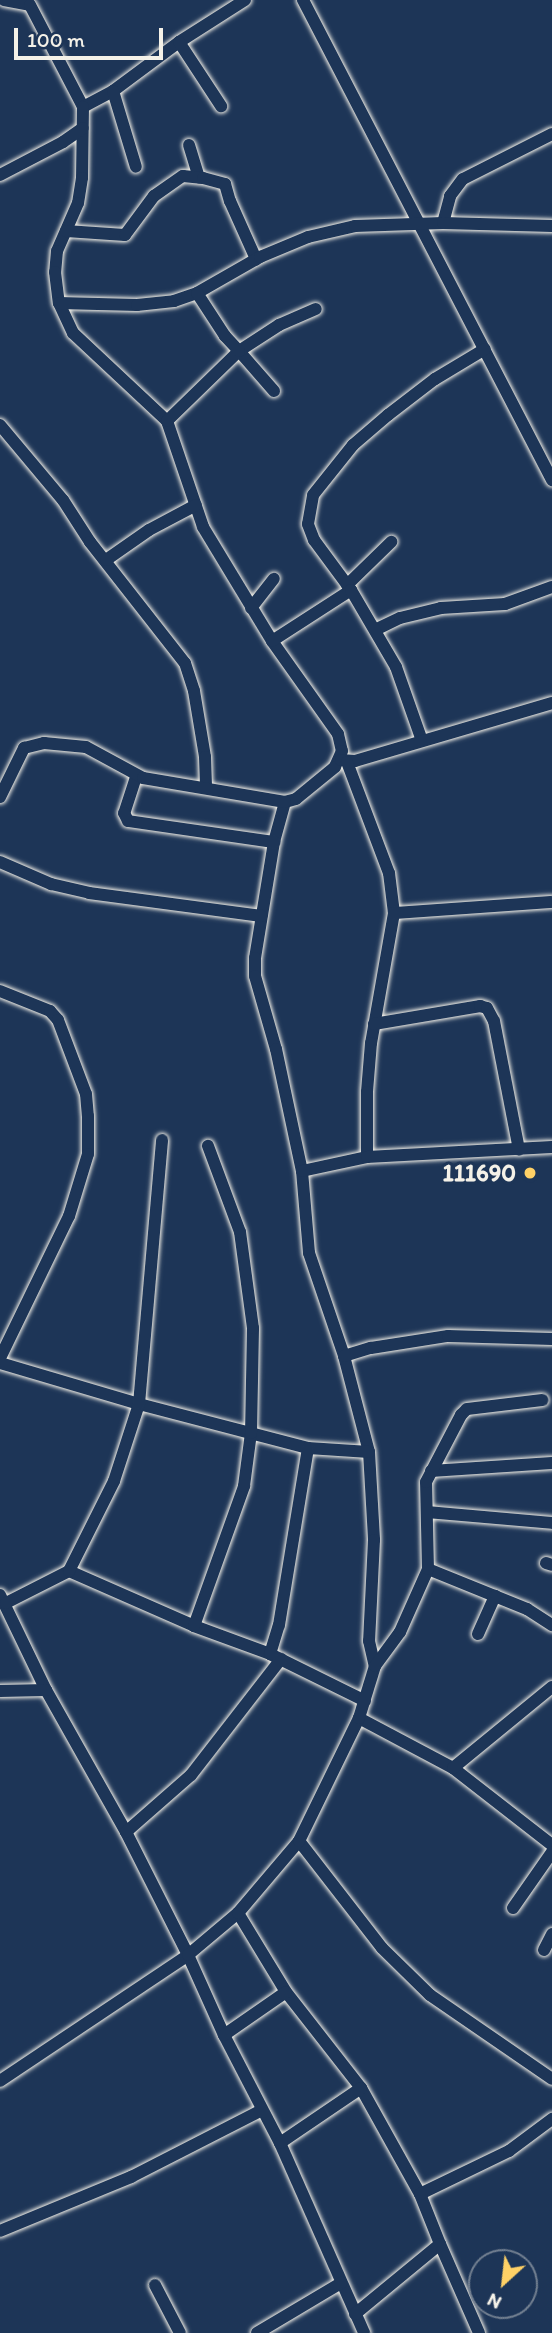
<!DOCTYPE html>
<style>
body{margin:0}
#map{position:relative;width:552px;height:2333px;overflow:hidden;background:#1d3557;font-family:Itim,sans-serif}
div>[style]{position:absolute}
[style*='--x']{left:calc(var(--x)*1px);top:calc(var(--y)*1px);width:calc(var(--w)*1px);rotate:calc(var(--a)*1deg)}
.roads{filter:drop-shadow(0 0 2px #f4f1e8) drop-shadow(0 0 2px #f4f1e8)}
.street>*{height:12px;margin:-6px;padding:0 6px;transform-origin:6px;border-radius:6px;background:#1d3557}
.dots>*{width:19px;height:19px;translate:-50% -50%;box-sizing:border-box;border:4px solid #1d3557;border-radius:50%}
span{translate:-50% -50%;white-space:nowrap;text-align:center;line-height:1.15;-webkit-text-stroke:6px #1d3557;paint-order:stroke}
.poi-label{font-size:24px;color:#f4f1e8;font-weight:700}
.right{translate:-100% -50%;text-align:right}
.north{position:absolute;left:468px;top:2249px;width:70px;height:70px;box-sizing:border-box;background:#1d3557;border:2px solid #738091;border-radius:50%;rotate:207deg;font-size:19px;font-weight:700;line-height:28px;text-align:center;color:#f4f1e8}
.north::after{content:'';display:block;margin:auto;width:24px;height:32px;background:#ffd166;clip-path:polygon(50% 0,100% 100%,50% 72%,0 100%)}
.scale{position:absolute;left:14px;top:28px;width:149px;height:32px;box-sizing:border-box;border:4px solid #f4f1e8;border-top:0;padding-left:9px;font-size:21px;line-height:24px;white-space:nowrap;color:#f4f1e8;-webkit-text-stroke:5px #1d3557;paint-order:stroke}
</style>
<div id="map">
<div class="roads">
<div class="street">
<i style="--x:4;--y:0;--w:26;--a:11"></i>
<i style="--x:30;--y:5;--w:115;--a:62.5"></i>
<i style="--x:245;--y:0;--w:78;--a:147.5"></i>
<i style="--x:179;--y:42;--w:82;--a:143.4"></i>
<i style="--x:113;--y:91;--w:34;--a:152"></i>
<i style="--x:83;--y:107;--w:71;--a:90.8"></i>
<i style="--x:82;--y:178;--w:25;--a:99"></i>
<i style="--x:78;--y:203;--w:52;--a:113.6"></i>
<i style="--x:57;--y:251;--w:21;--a:95"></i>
<i style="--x:55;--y:272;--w:31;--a:83"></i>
<i style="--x:59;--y:303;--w:33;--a:65"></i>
<i style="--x:73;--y:333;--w:129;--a:43.1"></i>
<i style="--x:167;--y:421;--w:112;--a:71.2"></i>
<i style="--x:203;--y:527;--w:133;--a:58.8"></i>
<i style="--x:272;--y:641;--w:114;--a:54.6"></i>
<i style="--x:338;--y:734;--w:17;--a:77"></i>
<i style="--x:342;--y:751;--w:17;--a:114"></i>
<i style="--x:335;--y:767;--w:50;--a:140.6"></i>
<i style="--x:296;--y:799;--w:11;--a:165"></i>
<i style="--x:285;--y:802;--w:41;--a:105.4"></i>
<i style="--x:274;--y:842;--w:118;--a:99.3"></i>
<i style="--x:255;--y:958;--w:18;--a:90"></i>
<i style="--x:255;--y:976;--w:76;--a:74"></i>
<i style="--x:276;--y:1049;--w:125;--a:78"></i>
<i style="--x:302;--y:1171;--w:82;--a:85.1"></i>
<i style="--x:309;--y:1253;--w:109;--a:71.2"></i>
<i style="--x:344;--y:1356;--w:99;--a:75.4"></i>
<i style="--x:369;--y:1452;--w:88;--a:86.7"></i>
<i style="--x:374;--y:1540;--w:101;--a:92.8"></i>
<i style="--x:369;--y:1641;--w:26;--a:77"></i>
<i style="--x:303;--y:0;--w:541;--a:62.58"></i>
<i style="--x:179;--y:42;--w:77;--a:56.7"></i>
<i style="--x:113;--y:91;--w:79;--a:73.2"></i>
<i style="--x:189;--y:145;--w:34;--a:73"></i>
<i style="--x:0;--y:175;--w:71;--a:-27.6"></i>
<i style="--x:63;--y:142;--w:24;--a:-35"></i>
<i style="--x:443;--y:223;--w:28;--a:-75"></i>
<i style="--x:450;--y:196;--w:21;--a:-53"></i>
<i style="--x:463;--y:179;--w:100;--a:-26.8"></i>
<i style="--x:66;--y:231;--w:59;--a:3.9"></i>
<i style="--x:125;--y:235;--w:49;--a:-53.4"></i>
<i style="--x:154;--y:196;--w:35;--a:-35"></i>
<i style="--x:183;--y:176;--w:20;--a:6"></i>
<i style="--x:203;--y:178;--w:23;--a:15"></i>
<i style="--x:225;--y:184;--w:18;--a:74"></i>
<i style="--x:230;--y:201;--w:64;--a:65.9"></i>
<i style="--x:59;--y:303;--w:78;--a:1.5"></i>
<i style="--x:137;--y:305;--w:37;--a:-6"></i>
<i style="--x:174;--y:301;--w:24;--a:-19"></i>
<i style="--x:197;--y:293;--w:73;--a:-29.7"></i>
<i style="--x:260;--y:257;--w:52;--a:-22.6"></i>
<i style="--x:308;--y:237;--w:48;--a:-13.2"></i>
<i style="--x:355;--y:226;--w:88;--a:-2"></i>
<i style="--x:443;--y:223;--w:109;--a:1.6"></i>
<i style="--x:274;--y:391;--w:53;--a:-131.2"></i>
<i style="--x:239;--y:351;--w:48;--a:-33"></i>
<i style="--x:279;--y:325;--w:40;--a:-23.4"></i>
<i style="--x:167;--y:421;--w:100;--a:-44.2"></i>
<i style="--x:239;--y:351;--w:21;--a:-133"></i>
<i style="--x:225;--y:336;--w:51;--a:-123.1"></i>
<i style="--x:0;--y:425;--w:98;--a:50"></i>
<i style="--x:63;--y:500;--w:50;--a:57.3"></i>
<i style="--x:90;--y:542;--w:154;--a:51.9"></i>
<i style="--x:185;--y:663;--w:29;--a:72"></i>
<i style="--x:194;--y:691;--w:67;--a:80.5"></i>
<i style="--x:205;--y:757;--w:30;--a:88"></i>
<i style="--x:106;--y:560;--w:52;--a:-34.9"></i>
<i style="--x:149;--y:530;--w:53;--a:-28"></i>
<i style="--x:347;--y:585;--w:62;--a:-44.3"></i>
<i style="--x:351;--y:590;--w:62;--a:-126.5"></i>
<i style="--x:314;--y:540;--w:17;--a:-111"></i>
<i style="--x:308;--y:524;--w:29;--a:-80"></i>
<i style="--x:313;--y:495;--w:64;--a:-51.3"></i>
<i style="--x:353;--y:445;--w:46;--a:-40.6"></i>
<i style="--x:388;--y:415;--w:59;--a:-37.5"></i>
<i style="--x:435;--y:379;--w:58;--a:-31"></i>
<i style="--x:251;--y:608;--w:37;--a:-52"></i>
<i style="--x:377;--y:629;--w:25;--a:-26"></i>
<i style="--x:400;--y:618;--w:42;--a:-13.7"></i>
<i style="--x:441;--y:608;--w:64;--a:-3.6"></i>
<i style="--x:505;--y:604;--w:50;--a:-19.9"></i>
<i style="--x:272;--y:641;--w:94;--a:-32.8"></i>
<i style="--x:351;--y:590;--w:89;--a:59.7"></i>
<i style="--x:396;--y:667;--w:78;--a:70.6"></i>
<i style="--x:341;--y:760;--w:14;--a:4"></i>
<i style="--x:355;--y:761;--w:205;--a:-16.4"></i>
<i style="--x:347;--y:762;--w:119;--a:69.3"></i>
<i style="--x:389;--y:873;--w:40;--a:82.9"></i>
<i style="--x:394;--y:913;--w:132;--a:100"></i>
<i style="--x:371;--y:1043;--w:49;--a:94.7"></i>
<i style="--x:367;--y:1092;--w:65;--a:90"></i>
<i style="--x:136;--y:777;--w:38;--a:108"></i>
<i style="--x:124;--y:813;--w:9;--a:63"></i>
<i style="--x:128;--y:821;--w:148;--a:8.2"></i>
<i style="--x:0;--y:797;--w:55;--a:-63.9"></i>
<i style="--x:24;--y:748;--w:21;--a:-14"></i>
<i style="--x:44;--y:743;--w:42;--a:5.4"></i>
<i style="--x:86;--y:747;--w:65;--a:28.5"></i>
<i style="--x:143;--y:778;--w:144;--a:9.6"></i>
<i style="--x:0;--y:862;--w:56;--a:23.3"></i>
<i style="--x:51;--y:884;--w:39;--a:13"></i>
<i style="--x:89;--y:893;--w:174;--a:7.6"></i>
<i style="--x:394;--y:913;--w:158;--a:-4"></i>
<i style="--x:0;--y:991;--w:54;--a:21.8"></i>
<i style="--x:50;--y:1011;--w:12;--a:48"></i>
<i style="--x:58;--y:1020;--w:79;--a:69.3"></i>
<i style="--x:86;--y:1094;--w:22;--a:85"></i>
<i style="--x:88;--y:1116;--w:38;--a:90"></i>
<i style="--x:88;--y:1154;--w:65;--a:107"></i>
<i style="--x:69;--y:1216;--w:158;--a:115.9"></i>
<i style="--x:374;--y:1024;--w:108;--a:-9.6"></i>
<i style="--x:480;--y:1006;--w:7;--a:16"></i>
<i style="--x:487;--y:1008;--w:15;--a:62"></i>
<i style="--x:494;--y:1021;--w:131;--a:79"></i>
<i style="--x:302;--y:1171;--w:66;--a:-12.2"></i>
<i style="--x:367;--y:1157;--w:185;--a:-3.1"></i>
<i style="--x:344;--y:1356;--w:28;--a:-17"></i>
<i style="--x:371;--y:1348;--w:78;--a:-8.9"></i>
<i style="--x:448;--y:1336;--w:104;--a:1.7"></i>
<i style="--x:0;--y:1363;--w:145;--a:16.4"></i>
<i style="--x:139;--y:1404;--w:175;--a:14.6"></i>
<i style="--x:308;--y:1448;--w:61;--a:3.8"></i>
<i style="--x:431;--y:1471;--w:121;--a:-3.8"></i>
<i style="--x:427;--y:1512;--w:125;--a:5"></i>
<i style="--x:546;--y:1563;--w:6;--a:18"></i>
<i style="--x:428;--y:1569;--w:107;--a:22"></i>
<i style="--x:527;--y:1609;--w:30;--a:33"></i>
<i style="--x:69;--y:1571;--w:137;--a:23.7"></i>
<i style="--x:194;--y:1626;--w:81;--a:20.2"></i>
<i style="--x:270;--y:1654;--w:106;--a:26.3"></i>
<i style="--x:0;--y:1595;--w:106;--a:64.2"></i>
<i style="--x:46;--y:1690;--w:163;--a:60.6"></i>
<i style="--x:126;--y:1832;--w:138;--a:63.2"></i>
<i style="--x:188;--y:1955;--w:88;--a:65.8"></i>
<i style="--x:224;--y:2035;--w:122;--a:62.6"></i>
<i style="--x:280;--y:2143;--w:208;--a:66.1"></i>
<i style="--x:6;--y:1603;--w:71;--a:-26.9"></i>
<i style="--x:69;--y:1571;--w:101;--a:-63.4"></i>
<i style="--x:114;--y:1481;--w:81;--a:-72"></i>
<i style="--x:139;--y:1404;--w:265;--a:-85"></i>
<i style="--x:194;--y:1626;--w:149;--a:-70.3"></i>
<i style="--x:244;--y:1486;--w:53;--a:-82.5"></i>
<i style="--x:251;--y:1433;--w:105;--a:-88.9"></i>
<i style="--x:253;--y:1328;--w:97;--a:-97.7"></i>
<i style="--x:240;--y:1232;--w:92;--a:-110.4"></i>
<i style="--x:478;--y:1634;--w:42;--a:-65.9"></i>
<i style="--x:270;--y:1654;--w:30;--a:-73"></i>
<i style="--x:279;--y:1625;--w:179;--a:-80.7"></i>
<i style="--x:0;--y:1691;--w:46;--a:-1.2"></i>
<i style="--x:359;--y:1718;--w:106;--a:28"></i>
<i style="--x:453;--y:1768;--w:125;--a:37.9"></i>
<i style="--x:453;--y:1768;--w:128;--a:-39.3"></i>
<i style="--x:126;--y:1832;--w:86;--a:-41.2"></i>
<i style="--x:191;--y:1775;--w:147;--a:-52.2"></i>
<i style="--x:299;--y:1841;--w:135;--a:52.2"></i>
<i style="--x:382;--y:1948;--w:67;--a:44.4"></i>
<i style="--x:430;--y:1995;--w:148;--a:34.5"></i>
<i style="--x:513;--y:1908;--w:68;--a:-55.1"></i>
<i style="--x:238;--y:1913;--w:92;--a:58.7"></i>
<i style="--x:286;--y:1992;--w:122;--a:52"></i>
<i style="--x:361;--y:2088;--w:121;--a:60.9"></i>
<i style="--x:420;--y:2194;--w:54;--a:68.2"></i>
<i style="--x:544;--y:1950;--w:18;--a:-63"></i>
<i style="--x:224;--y:2035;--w:75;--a:-34.7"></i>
<i style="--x:0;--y:2081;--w:226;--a:-33.8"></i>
<i style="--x:188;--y:1955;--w:65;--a:-40"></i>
<i style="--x:238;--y:1913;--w:94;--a:-49.7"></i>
<i style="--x:299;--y:1841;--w:137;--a:-64"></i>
<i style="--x:359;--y:1718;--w:54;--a:-72.9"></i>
<i style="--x:375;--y:1666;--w:42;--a:-53.7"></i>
<i style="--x:400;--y:1632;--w:69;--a:-66"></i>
<i style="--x:428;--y:1569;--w:87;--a:-91.3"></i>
<i style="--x:426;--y:1482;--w:76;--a:-62.4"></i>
<i style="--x:461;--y:1415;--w:8;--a:-45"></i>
<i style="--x:467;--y:1409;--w:76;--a:-6.8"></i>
<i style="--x:280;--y:2143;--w:98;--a:-34.2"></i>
<i style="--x:420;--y:2194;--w:99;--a:-25.8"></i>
<i style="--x:509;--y:2151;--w:54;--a:-36.7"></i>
<i style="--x:0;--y:2231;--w:142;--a:-22.4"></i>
<i style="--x:131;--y:2177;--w:147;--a:-27.1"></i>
<i style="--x:155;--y:2285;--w:54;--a:62.5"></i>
<i style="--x:355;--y:2314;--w:110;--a:-39.5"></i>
<i style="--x:440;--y:2244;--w:97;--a:66.3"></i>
<i style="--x:257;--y:2333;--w:98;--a:-30.8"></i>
</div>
</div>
<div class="dots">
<i style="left:530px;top:1173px;background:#ffd166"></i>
</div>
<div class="poi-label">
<span class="right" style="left:516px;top:1173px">111690</span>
</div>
<div class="north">N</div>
<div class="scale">100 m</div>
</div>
